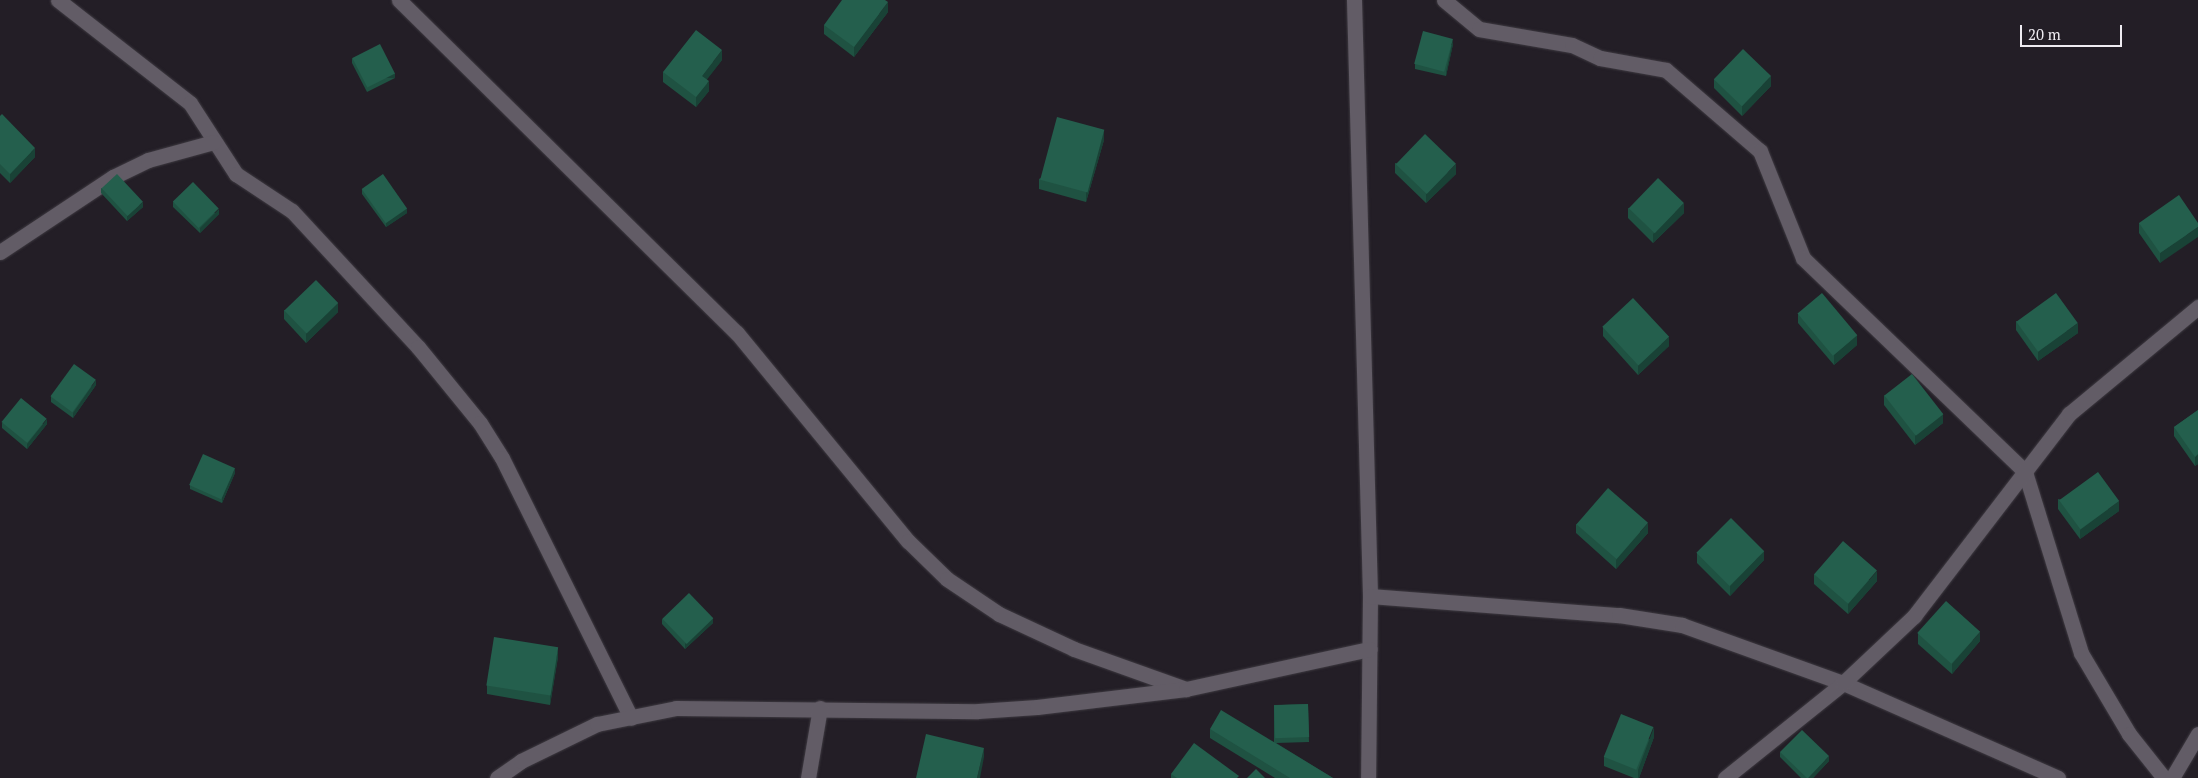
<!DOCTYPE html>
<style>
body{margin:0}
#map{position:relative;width:2198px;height:778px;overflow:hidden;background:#231e26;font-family:"PT Serif",serif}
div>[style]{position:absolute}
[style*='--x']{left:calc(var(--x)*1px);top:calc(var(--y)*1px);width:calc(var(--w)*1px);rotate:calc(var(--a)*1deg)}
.roads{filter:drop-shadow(0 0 1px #3e3a41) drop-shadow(0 0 1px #3e3a41)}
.street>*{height:15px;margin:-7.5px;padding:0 7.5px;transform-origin:7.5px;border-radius:7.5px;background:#625c66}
.wall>*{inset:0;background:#1f5242}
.shaded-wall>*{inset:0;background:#194236;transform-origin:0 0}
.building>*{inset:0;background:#245f4d;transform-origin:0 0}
span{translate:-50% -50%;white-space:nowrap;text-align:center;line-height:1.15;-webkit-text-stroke:4px #231e26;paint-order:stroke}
.scale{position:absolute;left:2020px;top:25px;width:102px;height:22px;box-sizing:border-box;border:2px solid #efecf2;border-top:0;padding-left:6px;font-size:15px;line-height:18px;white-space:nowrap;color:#efecf2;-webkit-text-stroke:4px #231e26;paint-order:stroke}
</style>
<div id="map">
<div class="roads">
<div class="street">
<i style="--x:58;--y:0;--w:167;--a:38"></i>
<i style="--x:190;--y:103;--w:85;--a:57.1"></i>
<i style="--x:236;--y:174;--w:67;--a:33.5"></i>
<i style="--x:292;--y:211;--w:185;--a:47.2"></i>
<i style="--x:418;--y:347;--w:98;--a:50.8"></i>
<i style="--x:480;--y:423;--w:41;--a:57.8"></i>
<i style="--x:502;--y:458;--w:290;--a:63.6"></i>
<i style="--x:399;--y:0;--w:474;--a:44.6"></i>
<i style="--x:737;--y:333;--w:269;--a:50.6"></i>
<i style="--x:908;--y:541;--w:54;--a:44.3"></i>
<i style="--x:947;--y:579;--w:63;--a:33.9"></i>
<i style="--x:999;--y:614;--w:83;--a:25"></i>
<i style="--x:1074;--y:649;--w:119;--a:19.7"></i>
<i style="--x:1354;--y:0;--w:596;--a:88.46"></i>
<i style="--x:1370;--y:596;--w:182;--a:90.6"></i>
<i style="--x:1444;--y:0;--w:45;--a:39.6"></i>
<i style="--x:1479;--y:29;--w:94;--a:9.8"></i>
<i style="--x:1572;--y:45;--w:31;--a:25"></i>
<i style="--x:1600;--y:58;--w:67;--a:10.3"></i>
<i style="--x:1666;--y:70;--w:124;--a:40.8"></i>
<i style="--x:1760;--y:151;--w:115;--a:68.1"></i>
<i style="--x:1803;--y:258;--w:308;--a:43.9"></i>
<i style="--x:2025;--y:472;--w:189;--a:72.8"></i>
<i style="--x:2081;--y:653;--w:94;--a:59.3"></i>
<i style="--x:2129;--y:734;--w:56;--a:51.5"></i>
<i style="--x:0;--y:252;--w:136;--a:-33.6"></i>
<i style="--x:113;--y:177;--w:39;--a:-26"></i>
<i style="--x:148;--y:160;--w:68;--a:-15.3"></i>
<i style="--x:1370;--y:596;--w:250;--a:4.4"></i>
<i style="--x:1619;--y:615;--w:64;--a:9"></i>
<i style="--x:1682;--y:625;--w:171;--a:19.8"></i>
<i style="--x:1843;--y:683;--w:235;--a:23.8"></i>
<i style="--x:497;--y:778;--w:29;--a:-35"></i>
<i style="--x:521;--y:761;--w:85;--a:-26"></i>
<i style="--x:597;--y:724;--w:81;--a:-11.4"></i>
<i style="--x:676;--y:708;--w:302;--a:0.6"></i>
<i style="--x:978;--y:711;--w:59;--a:-3.9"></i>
<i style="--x:1037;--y:707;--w:150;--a:-6.9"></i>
<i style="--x:1186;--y:689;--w:188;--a:-12.3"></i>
<i style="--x:808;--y:778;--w:71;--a:-80.3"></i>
<i style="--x:1725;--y:778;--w:151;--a:-38.8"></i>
<i style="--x:1843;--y:683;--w:98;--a:-43.3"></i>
<i style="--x:1914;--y:616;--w:255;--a:-52.5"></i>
<i style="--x:2069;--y:414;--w:168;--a:-39.7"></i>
<i style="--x:2172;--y:778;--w:51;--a:-59.4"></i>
</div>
</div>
<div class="wall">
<i style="clip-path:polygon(888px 12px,854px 57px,824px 34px,824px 25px)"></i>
<i style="clip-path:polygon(1453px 44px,1446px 76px,1415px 69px,1415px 64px)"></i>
<i style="clip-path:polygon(352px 58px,395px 78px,367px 92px,352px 63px)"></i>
<i style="clip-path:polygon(722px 60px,706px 80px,709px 91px,696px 107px,663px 82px,663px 72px)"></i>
<i style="clip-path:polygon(1714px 79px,1771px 86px,1742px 116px,1714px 88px)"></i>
<i style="clip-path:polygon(0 116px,35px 157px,10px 183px,0 173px)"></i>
<i style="clip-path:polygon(1104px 140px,1086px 202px,1039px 189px,1039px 179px)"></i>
<i style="clip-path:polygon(1395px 163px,1456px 174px,1426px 203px,1395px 173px)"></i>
<i style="clip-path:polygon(101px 188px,143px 207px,127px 221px,101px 193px)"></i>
<i style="clip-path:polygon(362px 189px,407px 213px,386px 227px,362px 194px)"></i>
<i style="clip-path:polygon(173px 202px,219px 214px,200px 233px,173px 207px)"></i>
<i style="clip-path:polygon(1628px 208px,1684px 213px,1653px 243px,1628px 218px)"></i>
<i style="clip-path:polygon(2139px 223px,2198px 223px,2160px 263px,2139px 233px)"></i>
<i style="clip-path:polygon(284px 310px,338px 312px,306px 343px,284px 319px)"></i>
<i style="clip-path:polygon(1798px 314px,1857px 345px,1834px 365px,1798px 323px)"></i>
<i style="clip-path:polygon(2016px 321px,2078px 333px,2038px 361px,2016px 330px)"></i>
<i style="clip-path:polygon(1603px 327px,1669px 346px,1638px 375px,1603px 336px)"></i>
<i style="clip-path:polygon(96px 385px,73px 418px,51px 402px,51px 397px)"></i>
<i style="clip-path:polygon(1884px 395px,1943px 423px,1915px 445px,1884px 405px)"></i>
<i style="clip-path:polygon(2198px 410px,2198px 464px,2195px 466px,2174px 436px,2174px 427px)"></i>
<i style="clip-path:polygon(2px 423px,47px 424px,27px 449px,2px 428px)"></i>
<i style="clip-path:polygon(235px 473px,222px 503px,190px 489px,190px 485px)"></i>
<i style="clip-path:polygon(2058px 499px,2119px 511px,2080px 539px,2058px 509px)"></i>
<i style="clip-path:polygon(1576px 524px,1648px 533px,1616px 569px,1576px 533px)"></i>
<i style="clip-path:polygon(1697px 553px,1764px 560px,1730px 596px,1697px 563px)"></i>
<i style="clip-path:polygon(1814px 574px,1877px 581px,1848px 614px,1814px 584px)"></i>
<i style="clip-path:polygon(662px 619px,713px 623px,685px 649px,662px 624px)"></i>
<i style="clip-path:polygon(1918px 634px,1980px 641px,1952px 674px,1918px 644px)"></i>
<i style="clip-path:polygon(558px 657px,550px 705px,487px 694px,487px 685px)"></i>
<i style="clip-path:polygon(1308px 704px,1309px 742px,1276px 743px,1333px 778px,1275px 778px,1210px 738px,1210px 729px,1274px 742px,1274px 705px)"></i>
<i style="clip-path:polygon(1654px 737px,1639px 778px,1634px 778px,1604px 766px,1604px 757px)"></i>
<i style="clip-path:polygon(1780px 752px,1829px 761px,1813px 778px,1801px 778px,1780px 757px)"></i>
<i style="clip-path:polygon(1171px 774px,1239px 778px,1171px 778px)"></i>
</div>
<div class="shaded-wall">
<i style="clip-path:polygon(888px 2px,888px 12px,854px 57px,854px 47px)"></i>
<i style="clip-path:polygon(1453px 39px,1453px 44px,1446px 76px,1446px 72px)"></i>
<i style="clip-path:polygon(722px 50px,722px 60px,702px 86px,702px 76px)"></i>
<i style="left:395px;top:73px;width:5px;height:31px;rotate:90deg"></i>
<i style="clip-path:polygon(1771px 76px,1771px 86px,1742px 116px,1742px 106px)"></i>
<i style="clip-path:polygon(709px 81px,709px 91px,696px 107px,696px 97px)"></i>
<i style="clip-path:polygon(1104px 130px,1104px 140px,1086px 202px,1086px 192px)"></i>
<i style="clip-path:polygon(35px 148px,35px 157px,10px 183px,10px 174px)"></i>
<i style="clip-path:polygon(1456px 164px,1456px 174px,1426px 203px,1426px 194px)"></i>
<i style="clip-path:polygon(143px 202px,143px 207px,127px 221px,127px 216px)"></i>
<i style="clip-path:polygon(1684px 203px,1684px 213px,1653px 243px,1653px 234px)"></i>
<i style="clip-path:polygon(407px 208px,407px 213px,386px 227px,386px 222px)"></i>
<i style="clip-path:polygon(219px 209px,219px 214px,200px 233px,200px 228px)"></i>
<i style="clip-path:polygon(2198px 227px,2198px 237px,2160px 263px,2160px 253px)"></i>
<i style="clip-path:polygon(338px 303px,338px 312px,306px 343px,306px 333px)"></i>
<i style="clip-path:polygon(2078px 323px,2078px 333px,2038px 361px,2038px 351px)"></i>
<i style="clip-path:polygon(1857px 335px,1857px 345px,1834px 365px,1834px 355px)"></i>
<i style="clip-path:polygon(1669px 337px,1669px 346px,1638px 375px,1638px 365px)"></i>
<i style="clip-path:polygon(96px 380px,96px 385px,73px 418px,73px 413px)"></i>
<i style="clip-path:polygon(1943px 414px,1943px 423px,1915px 445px,1915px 435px)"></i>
<i style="clip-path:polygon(47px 419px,47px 424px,27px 449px,27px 444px)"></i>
<i style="clip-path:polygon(2198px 454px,2198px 464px,2195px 466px,2195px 457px)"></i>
<i style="clip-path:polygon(235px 468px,235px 473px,222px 503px,222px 498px)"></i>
<i style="clip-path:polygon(2119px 501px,2119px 511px,2080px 539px,2080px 530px)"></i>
<i style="clip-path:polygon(1648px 523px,1648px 533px,1616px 569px,1616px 560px)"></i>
<i style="clip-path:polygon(1764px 551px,1764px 560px,1730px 596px,1730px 586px)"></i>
<i style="clip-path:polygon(1877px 571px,1877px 581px,1848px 614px,1848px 604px)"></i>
<i style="clip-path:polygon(713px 618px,713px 623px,685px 649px,685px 644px)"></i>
<i style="clip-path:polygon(1980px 632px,1980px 641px,1952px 674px,1952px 664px)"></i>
<i style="clip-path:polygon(558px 647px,558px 657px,550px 705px,550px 695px)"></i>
<i style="clip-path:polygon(1654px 727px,1654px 737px,1639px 778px,1638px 778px,1638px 770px)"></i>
<i style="clip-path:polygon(984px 748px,984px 757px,980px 778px,977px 778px)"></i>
<i style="clip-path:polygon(1829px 756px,1829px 761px,1813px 778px,1808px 778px)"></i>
</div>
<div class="building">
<i style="clip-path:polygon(842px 0,885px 0,888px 2px,854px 47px,824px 25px)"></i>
<i style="clip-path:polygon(696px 30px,722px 50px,702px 76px,709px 81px,696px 97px,663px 72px)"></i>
<i style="left:1423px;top:31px;width:31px;height:34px;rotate:15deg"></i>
<i style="left:380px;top:44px;width:33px;height:31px;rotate:63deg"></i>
<i style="left:1743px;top:49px;width:39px;height:42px;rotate:44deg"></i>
<i style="clip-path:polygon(2px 114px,35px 148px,10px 174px,0 164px,0 116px)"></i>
<i style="left:1057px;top:117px;width:49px;height:65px;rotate:15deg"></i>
<i style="left:1425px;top:134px;width:43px;height:42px;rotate:44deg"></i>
<i style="left:117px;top:174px;width:38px;height:21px;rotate:47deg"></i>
<i style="left:383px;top:174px;width:42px;height:26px;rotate:55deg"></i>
<i style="left:1658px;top:178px;width:36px;height:42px;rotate:44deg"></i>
<i style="left:193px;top:182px;width:37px;height:28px;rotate:46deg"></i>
<i style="clip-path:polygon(2179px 195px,2198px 223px,2198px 227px,2160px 253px,2139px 223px)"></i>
<i style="left:316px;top:280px;width:32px;height:44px;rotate:46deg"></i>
<i style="left:1822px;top:293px;width:55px;height:32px;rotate:50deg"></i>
<i style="left:2056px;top:293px;width:37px;height:49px;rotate:54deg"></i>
<i style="left:1633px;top:298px;width:53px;height:42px;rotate:47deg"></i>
<i style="left:74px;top:364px;width:27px;height:40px;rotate:36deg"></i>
<i style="left:1912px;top:374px;width:51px;height:35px;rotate:52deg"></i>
<i style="left:21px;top:398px;width:33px;height:31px;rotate:39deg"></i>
<i style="clip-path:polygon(2198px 410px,2198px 454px,2195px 457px,2174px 427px)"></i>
<i style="left:203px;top:454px;width:35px;height:34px;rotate:24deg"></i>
<i style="left:2098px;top:472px;width:36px;height:48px;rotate:54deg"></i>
<i style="left:1608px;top:488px;width:53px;height:48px;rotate:41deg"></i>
<i style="left:1731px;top:518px;width:47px;height:49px;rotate:45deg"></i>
<i style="left:1843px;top:541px;width:45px;height:44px;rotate:41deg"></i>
<i style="left:689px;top:593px;width:35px;height:37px;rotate:46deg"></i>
<i style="left:1946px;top:601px;width:46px;height:43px;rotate:42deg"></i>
<i style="left:494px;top:637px;width:65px;height:49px;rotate:9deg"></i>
<i style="left:1308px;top:704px;width:33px;height:34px;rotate:88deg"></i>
<i style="clip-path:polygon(1221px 710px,1333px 778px,1290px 778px,1210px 729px)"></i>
<i style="left:1621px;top:714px;width:35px;height:46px;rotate:22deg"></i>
<i style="clip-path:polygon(1802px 730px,1829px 756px,1808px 778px,1807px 778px,1780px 752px)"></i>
<i style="clip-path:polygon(926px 734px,984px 748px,977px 778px,916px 778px)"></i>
<i style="clip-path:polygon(1194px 743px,1239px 776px,1237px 778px,1177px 778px,1171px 774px)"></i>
<i style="clip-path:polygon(1256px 769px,1265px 778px,1247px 778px)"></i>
</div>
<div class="scale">20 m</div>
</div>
